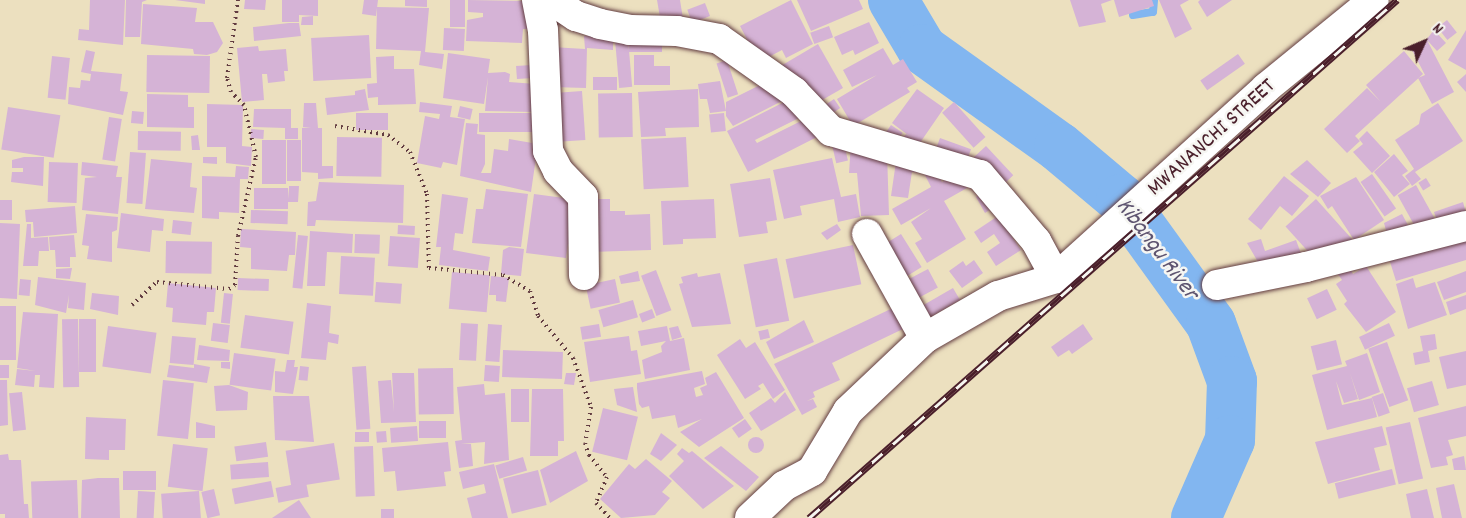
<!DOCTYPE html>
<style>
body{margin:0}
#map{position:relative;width:1466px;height:518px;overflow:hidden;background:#ece0bf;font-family:Dekko,sans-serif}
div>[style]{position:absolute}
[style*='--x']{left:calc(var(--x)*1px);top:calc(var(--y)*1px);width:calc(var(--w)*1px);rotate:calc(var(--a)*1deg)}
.stream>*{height:8px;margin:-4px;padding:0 4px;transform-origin:4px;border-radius:4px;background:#82b6f0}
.river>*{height:50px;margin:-25px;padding:0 25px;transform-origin:25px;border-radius:25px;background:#82b6f0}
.building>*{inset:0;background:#d5b3d6;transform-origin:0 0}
.round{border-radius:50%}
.path>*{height:4px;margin-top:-2px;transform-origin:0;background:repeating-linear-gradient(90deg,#623c41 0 1.5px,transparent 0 6px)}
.roads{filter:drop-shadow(0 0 2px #623c41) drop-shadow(0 0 2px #623c41)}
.minor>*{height:30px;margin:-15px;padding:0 15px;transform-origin:15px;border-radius:15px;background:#fff}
.rail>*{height:7px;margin-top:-3.5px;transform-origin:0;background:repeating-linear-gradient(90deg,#f6f6f2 0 14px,#4a1f2b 0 28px);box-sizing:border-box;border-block:2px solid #4a1f2b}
span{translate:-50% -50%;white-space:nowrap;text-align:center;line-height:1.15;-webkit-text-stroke:5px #f6f6f2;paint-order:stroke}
.street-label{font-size:22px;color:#4a1f2b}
.water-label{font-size:24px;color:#5e5470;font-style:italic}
.north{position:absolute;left:1394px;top:12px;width:60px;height:60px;-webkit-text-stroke:4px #f6f6f2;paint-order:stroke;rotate:46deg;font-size:16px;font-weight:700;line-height:24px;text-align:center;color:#4a1f2b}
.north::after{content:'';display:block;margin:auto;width:21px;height:27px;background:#4a1f2b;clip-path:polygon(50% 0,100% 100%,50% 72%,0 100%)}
</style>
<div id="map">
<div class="stream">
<i style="--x:1133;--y:15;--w:20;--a:-9"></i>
<i style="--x:1153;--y:12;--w:12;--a:-85"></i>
</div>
<div class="river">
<i style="--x:893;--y:0;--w:57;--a:59.4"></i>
<i style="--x:922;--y:49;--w:168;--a:35.6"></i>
<i style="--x:1059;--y:147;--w:81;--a:40"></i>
<i style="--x:1121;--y:199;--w:154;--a:54.2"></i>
<i style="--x:1211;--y:324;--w:61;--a:69.8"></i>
<i style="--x:1232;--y:381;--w:59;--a:91.9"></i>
<i style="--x:1230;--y:440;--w:85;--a:113.6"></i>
</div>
<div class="building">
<i style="clip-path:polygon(90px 0,125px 0,123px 45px,78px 40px,79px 29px,89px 30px)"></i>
<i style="clip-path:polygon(126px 0,147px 0,142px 2px,140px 37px,125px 37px)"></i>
<i style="clip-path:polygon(175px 0,205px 0,205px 4px)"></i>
<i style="clip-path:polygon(245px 0,266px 0,265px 10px,244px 9px)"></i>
<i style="clip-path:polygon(282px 0,318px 0,318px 16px,299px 15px,299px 22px,282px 22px)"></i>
<i style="clip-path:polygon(364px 0,378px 0,376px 16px,362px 14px)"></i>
<i style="clip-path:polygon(405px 0,427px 0,427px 7px,405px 6px)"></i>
<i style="left:450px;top:0;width:15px;height:27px"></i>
<i style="clip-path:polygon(468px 0,528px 1px,527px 29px,523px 29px,522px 43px,466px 41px,467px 20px,483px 17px,483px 13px,468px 12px)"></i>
<i style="clip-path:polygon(657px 0,680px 0,684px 25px,662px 29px)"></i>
<i style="clip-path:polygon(791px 0,813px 44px,786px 58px,782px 50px,759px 62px,740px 26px)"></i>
<i style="clip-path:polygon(797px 0,859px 0,863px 9px,811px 31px)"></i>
<i style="clip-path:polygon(1070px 0,1112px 0,1101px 4px,1106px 22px,1079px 27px)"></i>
<i style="clip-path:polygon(1114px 0,1152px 0,1154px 6px,1119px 17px)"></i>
<i style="clip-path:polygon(1159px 0,1189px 0,1180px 5px,1192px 29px,1175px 38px)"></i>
<i style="clip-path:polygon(1200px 0,1232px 0,1207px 17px,1198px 2px)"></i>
<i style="left:705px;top:3px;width:14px;height:19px;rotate:69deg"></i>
<i style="clip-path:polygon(143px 4px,197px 8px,195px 22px,213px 22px,223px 43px,217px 52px,207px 55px,194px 54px,193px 49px,141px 44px)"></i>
<i style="clip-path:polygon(377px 7px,429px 8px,425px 52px,444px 54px,442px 69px,419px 65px,421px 51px,376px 49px)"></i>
<i style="clip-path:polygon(313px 16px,313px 25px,301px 25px,302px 17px)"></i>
<i style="left:1447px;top:20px;width:16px;height:12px;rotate:52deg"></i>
<i style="clip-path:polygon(869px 22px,879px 43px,855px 55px,853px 50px,842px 55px,834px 37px)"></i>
<i style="clip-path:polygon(289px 23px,299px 23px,301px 36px,254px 41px,253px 27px)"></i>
<i style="left:829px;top:26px;width:12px;height:20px;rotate:70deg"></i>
<i style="left:444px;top:28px;width:21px;height:22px;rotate:3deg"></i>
<i style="clip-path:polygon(1434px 30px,1446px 43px,1437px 51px,1427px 40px,1454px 92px,1432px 104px,1418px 78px,1425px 75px,1411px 48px,1426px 40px)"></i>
<i style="clip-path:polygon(1466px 30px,1466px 70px,1448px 60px)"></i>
<i style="clip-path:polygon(629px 33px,662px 43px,662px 52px,629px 52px)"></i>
<i style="left:369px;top:35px;width:43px;height:58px;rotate:87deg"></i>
<i style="clip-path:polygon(613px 35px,613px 50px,587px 48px,586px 88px,551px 87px,552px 47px,585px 49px,584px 36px)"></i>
<i style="left:628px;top:39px;width:48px;height:13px;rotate:85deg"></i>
<i style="clip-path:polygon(818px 44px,843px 88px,810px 107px,779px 67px)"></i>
<i style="clip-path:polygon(258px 46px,259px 51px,286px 49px,288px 71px,284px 71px,285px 81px,268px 83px,267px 74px,262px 74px,264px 100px,242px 102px,237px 48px)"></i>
<i style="clip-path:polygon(883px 48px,893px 65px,903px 59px,917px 82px,907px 88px,910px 92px,853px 126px,837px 99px,877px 75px,852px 87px,843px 70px)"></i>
<i style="clip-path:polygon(86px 50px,95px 52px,91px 71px,122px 74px,120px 91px,128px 92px,123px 115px,68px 104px,69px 87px,80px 88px,81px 80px,90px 81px,91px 74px,81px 72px)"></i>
<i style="clip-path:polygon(1404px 51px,1423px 74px,1355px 136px,1360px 141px,1347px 153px,1324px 129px,1367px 88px,1380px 101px,1366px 85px)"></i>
<i style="clip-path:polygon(448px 53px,490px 59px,488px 73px,505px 72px,510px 74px,509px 82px,536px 84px,535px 112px,485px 111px,488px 77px,484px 104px,443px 98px)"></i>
<i style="left:1238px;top:54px;width:12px;height:46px;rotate:55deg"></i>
<i style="left:147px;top:55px;width:63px;height:37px;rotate:1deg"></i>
<i style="clip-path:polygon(634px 55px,654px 55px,654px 66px,670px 66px,670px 85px,634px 85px)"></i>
<i style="left:52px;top:56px;width:18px;height:42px;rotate:6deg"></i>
<i style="clip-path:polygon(394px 56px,394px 69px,414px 69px,416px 104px,378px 105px,378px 97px,368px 98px,367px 84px,377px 83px,376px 57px)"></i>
<i style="left:727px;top:60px;width:36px;height:11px;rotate:72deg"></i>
<i style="left:532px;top:65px;width:13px;height:16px;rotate:86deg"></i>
<i style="clip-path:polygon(1466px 74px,1466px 92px,1457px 82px)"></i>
<i style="left:617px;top:77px;width:13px;height:24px;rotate:90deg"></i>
<i style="clip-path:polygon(772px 79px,782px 101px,733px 126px,726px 116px,726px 102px)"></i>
<i style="clip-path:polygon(720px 81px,726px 111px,710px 113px,707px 99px,700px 99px,698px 84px)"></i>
<i style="clip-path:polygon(365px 89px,369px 110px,327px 115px,325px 98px,355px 95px,355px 91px)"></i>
<i style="clip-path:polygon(698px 89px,699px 127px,665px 128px,666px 136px,641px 137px,638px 92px)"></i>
<i style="clip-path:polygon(917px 89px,944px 108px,913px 153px,899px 145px,906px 134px,912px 138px,892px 123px)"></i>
<i style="left:582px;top:91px;width:49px;height:31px;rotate:86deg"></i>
<i style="left:632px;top:93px;width:44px;height:34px;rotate:89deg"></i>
<i style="clip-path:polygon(147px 94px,188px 95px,188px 107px,194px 107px,194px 128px,147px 127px)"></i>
<i style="clip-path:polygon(796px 96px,805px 115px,755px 140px,757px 143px,807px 118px,817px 137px,748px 172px,727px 131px)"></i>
<i style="left:834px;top:99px;width:11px;height:20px;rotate:56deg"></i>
<i style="clip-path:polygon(420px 102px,452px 106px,450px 117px,465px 119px,457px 165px,443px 162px,441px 168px,417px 163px,425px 116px,439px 119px,440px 114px,419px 112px)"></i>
<i style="left:954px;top:102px;width:47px;height:16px;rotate:48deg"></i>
<i style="clip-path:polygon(304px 103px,316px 103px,318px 128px,322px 128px,322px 166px,333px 166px,333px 178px,318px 179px,318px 173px,302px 172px,302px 128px,311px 127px,303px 127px)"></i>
<i style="clip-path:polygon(1438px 103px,1463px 141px,1415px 172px,1421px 179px,1412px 186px,1405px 176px,1414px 169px,1395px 140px,1419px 124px,1421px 114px)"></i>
<i style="clip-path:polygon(207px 104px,243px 105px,242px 146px,252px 147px,251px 166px,226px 163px,226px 147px,207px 147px)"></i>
<i style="left:460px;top:106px;width:13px;height:11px;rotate:13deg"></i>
<i style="left:8px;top:107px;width:53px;height:43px;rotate:9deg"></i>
<i style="clip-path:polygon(254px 109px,291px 109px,291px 128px,298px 128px,298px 139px,285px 139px,285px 128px,253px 127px)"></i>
<i style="left:132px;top:111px;width:12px;height:12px;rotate:5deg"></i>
<i style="left:356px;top:113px;width:32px;height:17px"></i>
<i style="left:479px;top:113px;width:60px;height:19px"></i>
<i style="left:724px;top:113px;width:18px;height:15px;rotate:84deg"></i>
<i style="left:109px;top:117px;width:13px;height:43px;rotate:9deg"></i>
<i style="clip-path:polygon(466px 123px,478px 124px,477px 134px,485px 135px,485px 164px,481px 173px,491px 173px,494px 149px,508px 151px,509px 139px,538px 144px,531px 192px,460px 176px)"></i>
<i style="left:891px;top:125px;width:14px;height:10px;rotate:34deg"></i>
<i style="left:251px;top:129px;width:13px;height:9px;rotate:4deg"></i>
<i style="left:138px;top:131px;width:43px;height:19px;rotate:1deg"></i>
<i style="clip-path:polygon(1367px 131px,1390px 156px,1372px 173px,1353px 152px,1363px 144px,1359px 139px)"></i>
<i style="clip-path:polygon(198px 135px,200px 150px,192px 150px,191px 136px)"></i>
<i style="left:337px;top:137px;width:45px;height:39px;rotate:1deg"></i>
<i style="left:686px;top:137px;width:50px;height:45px;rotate:87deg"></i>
<i style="left:940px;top:138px;width:33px;height:19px;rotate:20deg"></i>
<i style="left:843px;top:139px;width:22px;height:12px;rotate:77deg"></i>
<i style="left:262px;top:140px;width:24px;height:44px"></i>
<i style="left:287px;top:140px;width:14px;height:41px"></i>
<i style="clip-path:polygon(851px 143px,887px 152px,889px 215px,861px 216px,857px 173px,849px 173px)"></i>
<i style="left:986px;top:146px;width:40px;height:17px;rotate:47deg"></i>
<i style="left:130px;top:152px;width:16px;height:51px;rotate:4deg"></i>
<i style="clip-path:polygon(1394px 154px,1408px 171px,1402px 175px,1410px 184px,1394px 197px,1374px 172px)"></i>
<i style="clip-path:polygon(897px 155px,930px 160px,942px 182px,958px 173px,967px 188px,944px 201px,966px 239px,927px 263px,915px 243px,922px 239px,911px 222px,931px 208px,901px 225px,892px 209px,931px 187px,924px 173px,912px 172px,908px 198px,891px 196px)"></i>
<i style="clip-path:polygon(24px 157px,44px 157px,43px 186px,11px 182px,12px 172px,23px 172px,23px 168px,12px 168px,12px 160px)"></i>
<i style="clip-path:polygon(203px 157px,217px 157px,217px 164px,203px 163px)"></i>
<i style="clip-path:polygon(832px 158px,841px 197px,856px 194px,860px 217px,838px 222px,834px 199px,800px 206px,802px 215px,784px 219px,773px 170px)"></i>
<i style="clip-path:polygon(151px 159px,192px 163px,190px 187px,197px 188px,194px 213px,145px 209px)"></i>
<i style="clip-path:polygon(1307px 160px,1331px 183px,1318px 197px,1290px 174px)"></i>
<i style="left:49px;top:162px;width:29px;height:40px;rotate:2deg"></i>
<i style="clip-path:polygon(82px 162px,118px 166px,116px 177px,122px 177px,118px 214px,82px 210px,85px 178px,97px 177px,81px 175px)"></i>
<i style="clip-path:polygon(236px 166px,249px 167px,248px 179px,240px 179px,239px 213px,219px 212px,219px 219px,202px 218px,202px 176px,235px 177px)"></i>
<i style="left:1372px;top:174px;width:42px;height:14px;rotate:55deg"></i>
<i style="clip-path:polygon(1284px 176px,1309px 196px,1292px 216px,1280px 206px,1261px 230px,1248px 219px)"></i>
<i style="clip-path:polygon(1356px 177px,1384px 220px,1354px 240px,1332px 206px,1328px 209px,1320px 196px)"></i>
<i style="clip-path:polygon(770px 178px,777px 220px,766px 222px,768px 233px,739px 237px,730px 184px)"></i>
<i style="left:1426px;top:178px;width:9px;height:9px;rotate:58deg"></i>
<i style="clip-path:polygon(319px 182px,404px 185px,403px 223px,316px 220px,315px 226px,307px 226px,308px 202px,316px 201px)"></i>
<i style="left:1416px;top:185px;width:43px;height:21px;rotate:61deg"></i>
<i style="clip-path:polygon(289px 186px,299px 186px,298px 202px,288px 202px,288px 209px,254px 209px,254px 188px,288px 188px,289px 199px)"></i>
<i style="clip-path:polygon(486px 189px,528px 194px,521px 247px,472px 243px,476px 209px,483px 209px)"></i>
<i style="clip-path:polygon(984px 192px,994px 207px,985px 213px,976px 197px)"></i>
<i style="clip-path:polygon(442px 194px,468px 198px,463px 234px,455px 233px,453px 250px,490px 257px,488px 271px,439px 265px,441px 247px,436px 247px)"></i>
<i style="clip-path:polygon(534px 194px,579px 200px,573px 244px,568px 244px,566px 258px,526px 253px)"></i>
<i style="clip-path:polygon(589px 199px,610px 199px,610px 211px,625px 211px,625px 215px,650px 214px,651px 250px,591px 252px)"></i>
<i style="clip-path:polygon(714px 199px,716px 238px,683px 239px,683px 244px,663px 245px,661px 201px)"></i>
<i style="left:1316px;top:199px;width:54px;height:41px;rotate:48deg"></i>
<i style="left:0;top:200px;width:12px;height:20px"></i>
<i style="clip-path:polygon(1463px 202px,1466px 213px,1441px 231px,1434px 212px)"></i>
<i style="clip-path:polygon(75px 206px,77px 233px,34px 237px,33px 222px,26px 222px,25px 210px)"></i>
<i style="left:251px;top:210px;width:37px;height:13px;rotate:2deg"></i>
<i style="clip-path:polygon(121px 213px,164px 219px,163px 231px,152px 230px,150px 252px,117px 248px)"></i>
<i style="clip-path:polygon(86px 214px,118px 217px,117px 230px,112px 232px,112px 262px,87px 259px,89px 246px,82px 245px)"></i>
<i style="clip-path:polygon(1402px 214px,1409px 227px,1388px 238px,1384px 223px)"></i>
<i style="clip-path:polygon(998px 216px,1021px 250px,996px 266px,987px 252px,1000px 243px,994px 234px,981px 243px,974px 232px)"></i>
<i style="left:173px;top:220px;width:19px;height:13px;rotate:6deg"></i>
<i style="clip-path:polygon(0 223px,20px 224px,17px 299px,0 298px)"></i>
<i style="clip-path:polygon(27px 224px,31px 224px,31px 238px,48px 237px,49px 251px,39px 251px,38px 266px,23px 266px)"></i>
<i style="clip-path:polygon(837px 224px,841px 230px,827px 240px,821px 233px)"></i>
<i style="left:398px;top:225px;width:17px;height:9px;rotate:3deg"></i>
<i style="clip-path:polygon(1466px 227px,1466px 260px,1396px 281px,1387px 252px)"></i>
<i style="clip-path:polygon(241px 229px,296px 232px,295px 255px,289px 255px,287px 271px,251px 269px,251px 248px,240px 247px)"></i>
<i style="clip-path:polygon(310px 231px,353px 234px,352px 253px,327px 252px,325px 286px,307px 286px)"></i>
<i style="left:355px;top:234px;width:25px;height:19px;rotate:2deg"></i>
<i style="left:901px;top:234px;width:39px;height:18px;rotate:58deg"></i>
<i style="clip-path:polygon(74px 235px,76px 257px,70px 257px,70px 267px,56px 267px,55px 250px,50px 250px,49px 237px)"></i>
<i style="left:298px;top:235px;width:10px;height:53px;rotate:6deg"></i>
<i style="left:390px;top:236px;width:30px;height:30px;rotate:4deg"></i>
<i style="clip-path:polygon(1261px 239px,1265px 251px,1296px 240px,1303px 259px,1262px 269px,1247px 243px)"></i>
<i style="left:166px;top:241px;width:46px;height:32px;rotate:1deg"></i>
<i style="left:853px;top:245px;width:40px;height:69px;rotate:78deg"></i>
<i style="clip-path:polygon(509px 247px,524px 249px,521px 276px,501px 274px,503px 250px)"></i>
<i style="left:341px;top:256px;width:34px;height:38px;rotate:3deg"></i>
<i style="left:777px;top:258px;width:64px;height:34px;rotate:79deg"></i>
<i style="clip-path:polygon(974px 260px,983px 273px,962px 288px,949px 271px,963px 261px,966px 266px)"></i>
<i style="clip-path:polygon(1347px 263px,1353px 274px,1366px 266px,1396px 312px,1366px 332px,1344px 304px,1347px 301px,1336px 284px,1342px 280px,1335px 270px)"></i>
<i style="clip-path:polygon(72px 268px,70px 279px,56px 278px,56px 269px)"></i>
<i style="left:928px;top:269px;width:21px;height:21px;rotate:62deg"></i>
<i style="left:656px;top:270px;width:43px;height:16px;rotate:69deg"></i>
<i style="clip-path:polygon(638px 271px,640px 281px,621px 284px,619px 276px)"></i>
<i style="clip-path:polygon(1466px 271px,1466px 292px,1444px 300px,1437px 282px)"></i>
<i style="left:452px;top:272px;width:38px;height:37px;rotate:5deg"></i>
<i style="clip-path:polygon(697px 273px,698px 277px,720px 273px,731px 324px,692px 327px,679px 284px,683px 283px,681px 277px)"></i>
<i style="clip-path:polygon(491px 276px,509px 278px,506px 302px,496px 301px,496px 295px,489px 295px)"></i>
<i style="clip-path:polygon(38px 277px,86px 283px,84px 310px,68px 308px,69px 295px,66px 313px,35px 305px)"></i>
<i style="left:238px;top:278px;width:31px;height:12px;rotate:2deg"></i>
<i style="clip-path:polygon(1413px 278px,1416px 288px,1435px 282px,1447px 315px,1408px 329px,1396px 284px)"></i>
<i style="left:20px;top:279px;width:11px;height:16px;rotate:5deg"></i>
<i style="left:615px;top:279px;width:24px;height:30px;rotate:78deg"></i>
<i style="left:376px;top:282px;width:26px;height:20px;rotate:4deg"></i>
<i style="clip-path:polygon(168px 283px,216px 288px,214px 312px,207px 312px,206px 325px,172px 322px,173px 308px,166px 307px)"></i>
<i style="left:953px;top:288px;width:14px;height:35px;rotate:60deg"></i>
<i style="left:1327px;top:289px;width:23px;height:22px;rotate:65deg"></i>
<i style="clip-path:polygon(92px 293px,119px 296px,118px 315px,90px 309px)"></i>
<i style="left:224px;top:293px;width:9px;height:30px;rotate:6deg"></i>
<i style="clip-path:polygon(1466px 295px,1466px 309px,1450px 315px,1446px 302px)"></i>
<i style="left:633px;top:300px;width:18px;height:36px;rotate:74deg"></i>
<i style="clip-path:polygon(307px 303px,331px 306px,329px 333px,339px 335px,338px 344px,328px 342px,326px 360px,301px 358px)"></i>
<i style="left:0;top:306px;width:16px;height:54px"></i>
<i style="clip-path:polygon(895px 307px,905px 328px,832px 363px,840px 380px,813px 392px,815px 397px,807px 401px,813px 399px,817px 407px,802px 415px,774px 364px)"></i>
<i style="left:652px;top:309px;width:9px;height:14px;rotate:69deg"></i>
<i style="clip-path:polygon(23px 312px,58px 314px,54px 388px,39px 387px,40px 375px,35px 375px,34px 387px,15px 385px,17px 369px,36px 371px,17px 368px)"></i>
<i style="left:245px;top:315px;width:49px;height:33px;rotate:8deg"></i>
<i style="left:78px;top:319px;width:68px;height:16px;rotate:89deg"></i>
<i style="left:79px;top:319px;width:17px;height:53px"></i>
<i style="clip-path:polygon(804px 320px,814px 342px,774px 359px,766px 342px)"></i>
<i style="left:213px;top:323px;width:17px;height:18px;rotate:7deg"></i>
<i style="left:461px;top:323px;width:17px;height:37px;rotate:3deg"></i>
<i style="left:1389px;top:323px;width:14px;height:33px;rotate:65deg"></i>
<i style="left:488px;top:324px;width:14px;height:37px;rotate:4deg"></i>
<i style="left:599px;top:324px;width:13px;height:19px;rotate:81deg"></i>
<i style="clip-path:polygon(1083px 324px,1093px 339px,1072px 354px,1069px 350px,1058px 357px,1051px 347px)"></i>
<i style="left:108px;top:326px;width:49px;height:41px;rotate:8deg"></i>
<i style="clip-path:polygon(667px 326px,670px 341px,684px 338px,690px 370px,645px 379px,642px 360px,662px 352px,661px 346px,666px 341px,641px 346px,638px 331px)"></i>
<i style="clip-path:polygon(678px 326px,682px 337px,672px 340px,669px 328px)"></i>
<i style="left:768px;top:329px;width:9px;height:10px;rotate:77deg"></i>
<i style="clip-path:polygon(1435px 334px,1437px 349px,1428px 351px,1430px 362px,1415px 365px,1413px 353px,1423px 351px,1420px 336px)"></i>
<i style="left:172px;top:336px;width:24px;height:27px;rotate:5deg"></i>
<i style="clip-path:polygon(629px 336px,631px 351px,637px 350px,641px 374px,590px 382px,584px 342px)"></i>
<i style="clip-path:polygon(740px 339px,746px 348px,755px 342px,785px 390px,773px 399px,763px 383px,758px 386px,761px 389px,745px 399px,717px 355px)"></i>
<i style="left:1336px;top:340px;width:25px;height:26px;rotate:76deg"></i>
<i style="left:1387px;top:342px;width:62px;height:20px;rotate:70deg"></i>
<i style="clip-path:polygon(199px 345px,230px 350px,229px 361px,197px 360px)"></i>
<i style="left:503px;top:350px;width:60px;height:27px;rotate:2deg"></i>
<i style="clip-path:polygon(1466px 351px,1466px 385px,1447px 389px,1439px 357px)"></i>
<i style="left:234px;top:353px;width:42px;height:32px;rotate:8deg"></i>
<i style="clip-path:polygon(1367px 353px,1380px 392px,1359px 400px,1350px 373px,1358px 399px,1344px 403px,1336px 381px,1342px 405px,1372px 398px,1377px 417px,1327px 430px,1312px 375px,1347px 366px,1345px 361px)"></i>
<i style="clip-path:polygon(287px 360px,295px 360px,294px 367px,298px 367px,293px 394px,275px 392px,275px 371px,285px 372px)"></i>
<i style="clip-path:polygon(221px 362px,230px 362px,230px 369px,221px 368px)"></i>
<i style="clip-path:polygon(194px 364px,210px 367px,207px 383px,167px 377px,169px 365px,194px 368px)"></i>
<i style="left:0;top:365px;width:9px;height:13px"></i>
<i style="left:485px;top:365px;width:15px;height:16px;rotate:4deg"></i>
<i style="left:300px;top:366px;width:9px;height:14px;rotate:6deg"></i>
<i style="left:366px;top:366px;width:63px;height:14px;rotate:86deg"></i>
<i style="left:453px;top:368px;width:46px;height:35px;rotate:89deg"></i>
<i style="clip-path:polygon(702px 371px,705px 384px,694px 388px,696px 397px,703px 395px,700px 388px,707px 385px,705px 378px,716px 372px,744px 418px,699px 447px,680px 432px,702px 419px,678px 428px,675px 415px,652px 419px,649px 406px,642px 408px,639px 404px,637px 388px,637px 383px)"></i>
<i style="clip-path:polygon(392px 373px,414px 373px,416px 422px,381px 423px,378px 381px,391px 380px,394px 412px)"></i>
<i style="clip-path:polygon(566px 373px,576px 373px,574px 385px,564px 384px)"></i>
<i style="clip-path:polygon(0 380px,7px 380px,8px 425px,0 426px)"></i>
<i style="left:163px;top:380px;width:31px;height:56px;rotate:6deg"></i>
<i style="left:1432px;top:381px;width:25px;height:26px;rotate:74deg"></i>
<i style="clip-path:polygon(484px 384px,485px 395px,505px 393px,509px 460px,484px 464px,485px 442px,461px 444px,471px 444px,473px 466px,459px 468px,455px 441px,462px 440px,457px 387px)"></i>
<i style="clip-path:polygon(229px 385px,248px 392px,247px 410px,216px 411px,214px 386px)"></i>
<i style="clip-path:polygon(633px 387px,637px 412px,617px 405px,614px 389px)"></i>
<i style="left:511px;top:389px;width:18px;height:33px"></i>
<i style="clip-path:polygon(532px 389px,563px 389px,564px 441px,558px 441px,558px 456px,530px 456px)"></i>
<i style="left:22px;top:392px;width:38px;height:13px;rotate:84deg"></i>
<i style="clip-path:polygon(785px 392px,796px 410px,761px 431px,749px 413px,771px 398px,775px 403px)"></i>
<i style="left:1383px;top:393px;width:21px;height:12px;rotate:71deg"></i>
<i style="clip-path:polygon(273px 396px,309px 396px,314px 442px,275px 440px)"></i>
<i style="clip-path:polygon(1466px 406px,1466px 436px,1448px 440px,1453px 455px,1446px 457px,1448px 465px,1431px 468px,1418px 418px)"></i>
<i style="left:603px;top:408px;width:36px;height:45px;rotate:14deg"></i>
<i style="clip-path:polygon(86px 417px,126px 419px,125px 450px,109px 450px,109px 460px,85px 459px)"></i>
<i style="left:745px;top:419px;width:12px;height:16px;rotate:55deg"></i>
<i style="left:419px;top:421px;width:27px;height:17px"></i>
<i style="clip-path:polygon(196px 422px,215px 426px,215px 438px,196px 438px)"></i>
<i style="left:1410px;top:422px;width:58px;height:25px;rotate:77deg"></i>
<i style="left:417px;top:426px;width:15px;height:27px;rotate:86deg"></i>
<i style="clip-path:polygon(1382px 426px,1387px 445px,1374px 448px,1380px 470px,1328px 484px,1315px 442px)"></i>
<i style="left:386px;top:431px;width:11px;height:10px;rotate:85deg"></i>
<i style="left:355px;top:432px;width:14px;height:10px"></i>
<i style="clip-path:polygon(661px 433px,677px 445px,661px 461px,650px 454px)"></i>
<i class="round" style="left:748px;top:437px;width:16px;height:16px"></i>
<i style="left:266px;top:442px;width:15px;height:32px;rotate:82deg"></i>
<i style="clip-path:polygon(448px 442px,451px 471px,444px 472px,446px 486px,397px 491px,395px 471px,384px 472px,382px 448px)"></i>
<i style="left:334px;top:443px;width:37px;height:49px;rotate:81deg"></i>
<i style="left:173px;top:444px;width:35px;height:43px;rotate:7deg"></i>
<i style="left:373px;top:446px;width:50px;height:19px;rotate:88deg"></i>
<i style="clip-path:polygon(721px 446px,759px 477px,746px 491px,704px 458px)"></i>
<i style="clip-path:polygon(682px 448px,689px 453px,692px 451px,734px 486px,703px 509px,669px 476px,684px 461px,677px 454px)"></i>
<i style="clip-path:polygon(576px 451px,588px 481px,550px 503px,540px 470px)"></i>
<i style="clip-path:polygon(8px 454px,9px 460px,21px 460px,24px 504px,28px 504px,29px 518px,5px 518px,5px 514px,0 514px,0 455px)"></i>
<i style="clip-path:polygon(1464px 456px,1466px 470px,1454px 470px,1452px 459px)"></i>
<i style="left:523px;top:457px;width:14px;height:29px;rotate:73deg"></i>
<i style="clip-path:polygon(646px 459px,672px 481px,662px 492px,670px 498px,655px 515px,621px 518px,600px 499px,629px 464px,635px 469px)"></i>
<i style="left:268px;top:462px;width:15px;height:38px;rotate:86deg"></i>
<i style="clip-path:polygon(494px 464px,508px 518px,472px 518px,467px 498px,486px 493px,484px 484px,463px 489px,459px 472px)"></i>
<i style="left:1392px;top:469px;width:16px;height:59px;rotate:76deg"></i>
<i style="left:538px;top:470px;width:36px;height:36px;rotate:76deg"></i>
<i style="left:123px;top:471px;width:33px;height:19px"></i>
<i style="clip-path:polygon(98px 478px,119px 478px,120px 518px,81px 518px,82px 480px)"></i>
<i style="left:77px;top:480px;width:38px;height:46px;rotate:88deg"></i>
<i style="left:271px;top:481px;width:16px;height:40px;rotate:79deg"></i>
<i style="left:306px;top:482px;width:15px;height:31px;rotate:79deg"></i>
<i style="clip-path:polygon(1454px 484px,1462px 518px,1442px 518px,1436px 488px)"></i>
<i style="left:214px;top:489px;width:27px;height:13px;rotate:77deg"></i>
<i style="clip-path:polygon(1427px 489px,1434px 518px,1411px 518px,1406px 494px)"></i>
<i style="left:138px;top:491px;width:17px;height:27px;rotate:3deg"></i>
<i style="left:199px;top:491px;width:27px;height:38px;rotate:86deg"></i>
<i style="clip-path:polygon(299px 500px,311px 518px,272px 518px)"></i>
<i style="left:381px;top:509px;width:13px;height:9px"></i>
</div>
<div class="path">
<i style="--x:335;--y:126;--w:54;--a:9.6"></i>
<i style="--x:388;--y:135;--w:28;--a:38"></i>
<i style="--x:410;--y:152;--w:45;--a:68"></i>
<i style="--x:427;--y:194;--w:74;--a:88.5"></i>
<i style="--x:429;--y:268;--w:74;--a:5.4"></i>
<i style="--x:503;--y:275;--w:31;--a:31"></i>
<i style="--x:530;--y:291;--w:26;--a:72"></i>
<i style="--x:538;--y:316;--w:55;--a:50.2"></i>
<i style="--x:573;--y:358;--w:52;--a:69.8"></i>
<i style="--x:591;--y:407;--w:36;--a:99"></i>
<i style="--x:585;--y:443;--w:13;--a:72"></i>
<i style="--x:589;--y:455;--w:28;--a:51"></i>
<i style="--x:607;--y:477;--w:28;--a:113"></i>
<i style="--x:596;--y:503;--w:21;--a:47"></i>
<i style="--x:132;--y:305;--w:34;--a:-43"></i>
<i style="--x:157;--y:282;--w:72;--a:5.6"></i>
<i style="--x:229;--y:289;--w:7;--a:-34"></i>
<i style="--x:235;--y:285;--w:49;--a:-86.5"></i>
<i style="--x:238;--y:236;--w:81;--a:-77.2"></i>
<i style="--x:256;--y:157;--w:53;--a:-103"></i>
<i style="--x:244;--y:105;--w:18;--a:-135"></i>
<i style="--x:231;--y:92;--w:15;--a:-106"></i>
<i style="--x:227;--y:78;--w:79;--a:-82"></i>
</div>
<div class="roads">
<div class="minor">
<i style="--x:537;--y:0;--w:31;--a:79"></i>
<i style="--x:543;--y:30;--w:121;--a:87.6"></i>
<i style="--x:548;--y:151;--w:22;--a:63"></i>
<i style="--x:558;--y:171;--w:36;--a:46"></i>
<i style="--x:583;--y:197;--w:78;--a:89.3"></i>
<i style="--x:552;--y:0;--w:29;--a:34"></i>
<i style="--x:576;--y:16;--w:25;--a:18"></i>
<i style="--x:600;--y:24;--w:31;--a:11"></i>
<i style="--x:630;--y:30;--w:47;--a:1.2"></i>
<i style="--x:677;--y:31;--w:43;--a:10.8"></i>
<i style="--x:719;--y:39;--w:92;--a:35.2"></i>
<i style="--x:794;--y:92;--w:54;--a:46.5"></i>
<i style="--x:831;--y:131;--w:155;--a:16.5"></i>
<i style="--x:980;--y:175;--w:87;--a:49.7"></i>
<i style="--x:1036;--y:241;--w:42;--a:61.6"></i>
<i style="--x:867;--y:234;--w:119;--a:60.9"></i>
<i style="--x:1217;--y:285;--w:91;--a:-11.4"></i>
<i style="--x:1306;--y:267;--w:165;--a:-14.4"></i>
<i style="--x:750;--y:518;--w:47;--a:-43.3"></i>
<i style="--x:784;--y:486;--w:32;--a:-28"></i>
<i style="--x:812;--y:471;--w:70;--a:-59"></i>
<i style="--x:848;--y:411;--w:106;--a:-43.5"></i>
<i style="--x:925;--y:338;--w:84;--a:-29.9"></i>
<i style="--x:998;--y:296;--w:61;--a:-17.2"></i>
<i style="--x:1056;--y:278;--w:283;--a:-42.1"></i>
<i style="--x:1266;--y:88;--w:139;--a:-39.2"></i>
</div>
</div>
<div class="rail">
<i style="--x:809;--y:518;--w:784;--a:-41.38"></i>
</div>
<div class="street-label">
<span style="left:1212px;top:138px;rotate:-42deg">MWANANCHI STREET</span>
</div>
<div class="water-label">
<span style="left:1156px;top:250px;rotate:53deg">Kibangu River</span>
</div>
<div class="north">N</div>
</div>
